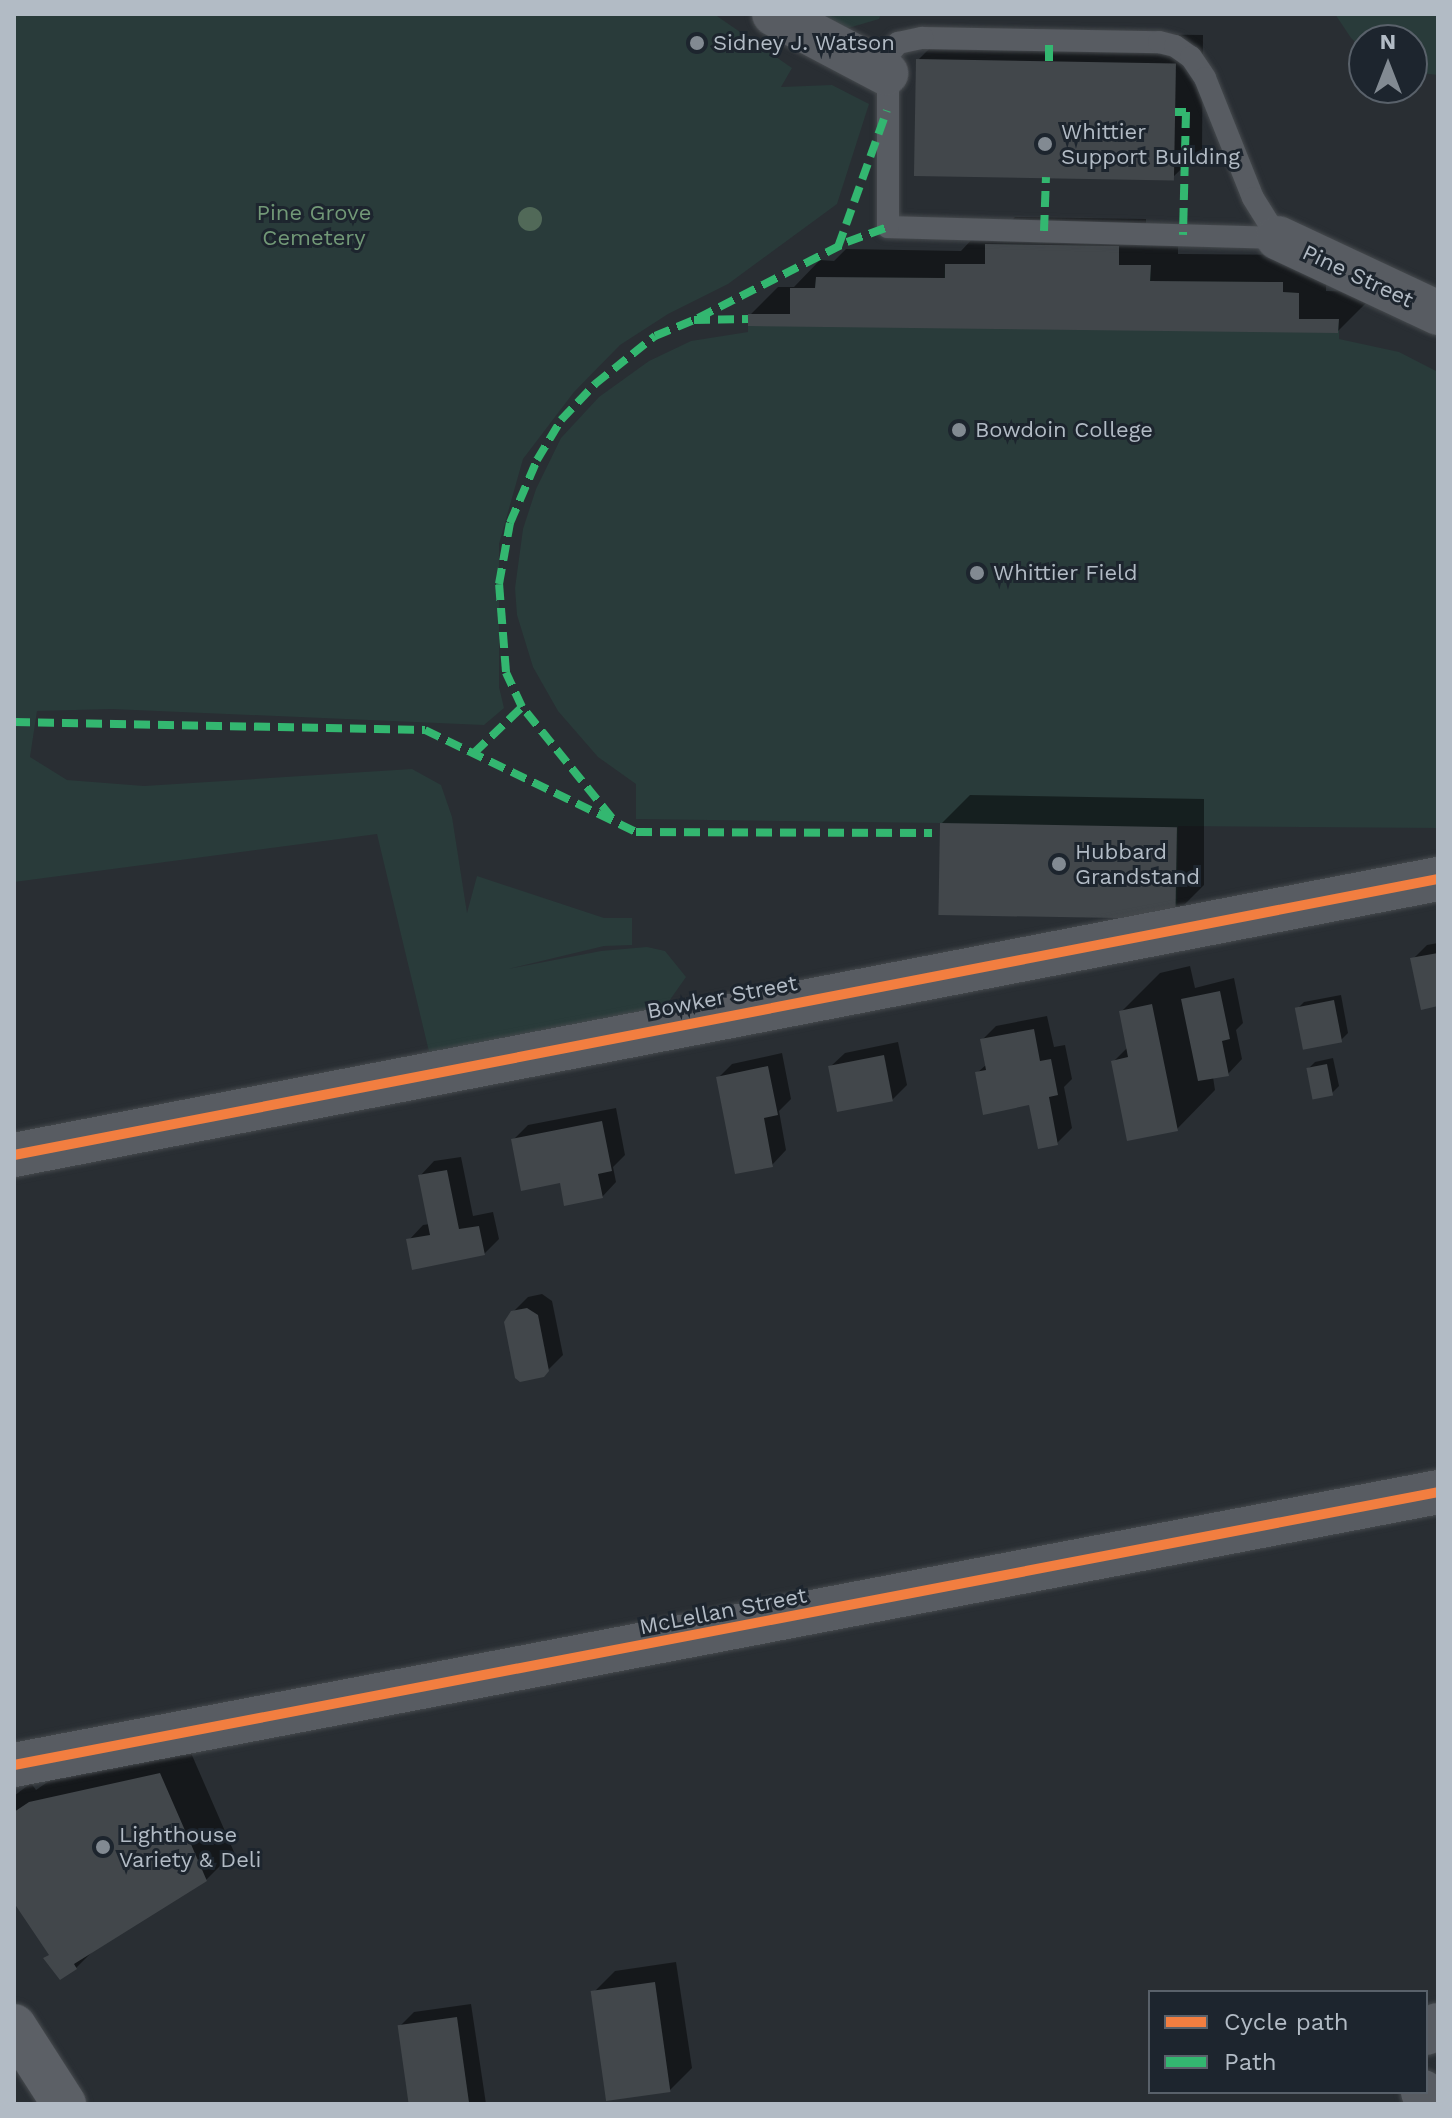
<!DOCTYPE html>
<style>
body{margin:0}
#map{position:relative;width:1452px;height:2118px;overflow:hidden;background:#292e33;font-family:"Work Sans",sans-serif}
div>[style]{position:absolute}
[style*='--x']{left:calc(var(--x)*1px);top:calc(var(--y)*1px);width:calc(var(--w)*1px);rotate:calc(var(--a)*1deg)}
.green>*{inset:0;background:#293b3a}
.shadow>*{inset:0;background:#0007}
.building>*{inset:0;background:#42474b;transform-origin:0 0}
.roads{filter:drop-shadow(0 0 2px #464a4e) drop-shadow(0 0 2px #464a4e)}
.lane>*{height:22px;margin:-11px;padding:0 11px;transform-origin:11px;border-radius:11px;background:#585c62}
.street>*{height:44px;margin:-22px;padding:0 22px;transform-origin:22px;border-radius:22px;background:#585c62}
.secondary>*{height:44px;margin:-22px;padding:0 22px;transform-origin:22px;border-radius:22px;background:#5c6066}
.quiet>*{height:8px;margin-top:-4px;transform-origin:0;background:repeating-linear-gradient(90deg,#33b770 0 16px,transparent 0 24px)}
.cycleway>*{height:10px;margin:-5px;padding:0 5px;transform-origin:5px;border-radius:5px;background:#f27e40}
.trees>*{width:24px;height:24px;margin:-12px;border-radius:50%;background:#516958}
.dots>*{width:22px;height:22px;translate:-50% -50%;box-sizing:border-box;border:4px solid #1d252e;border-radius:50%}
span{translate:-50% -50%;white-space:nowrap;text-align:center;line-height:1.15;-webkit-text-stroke:6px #1d252e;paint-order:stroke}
.poi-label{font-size:22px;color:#b2bbc5}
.left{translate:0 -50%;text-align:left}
.park-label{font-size:22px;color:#729977}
.street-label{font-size:22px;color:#b2bbc5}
.frame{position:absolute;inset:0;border:16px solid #b2bbc5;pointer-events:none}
.legend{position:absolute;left:1148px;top:1990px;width:280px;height:104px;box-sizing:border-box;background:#1d252e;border:2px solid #59616a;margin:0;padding:10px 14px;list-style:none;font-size:24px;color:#b2bbc5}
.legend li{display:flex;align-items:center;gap:16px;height:40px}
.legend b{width:40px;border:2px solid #59616a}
.north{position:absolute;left:1348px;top:24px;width:80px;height:80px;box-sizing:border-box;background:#1d252e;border:2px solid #59616a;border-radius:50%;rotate:0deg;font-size:22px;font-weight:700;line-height:32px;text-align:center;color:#b2bbc5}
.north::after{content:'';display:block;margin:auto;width:28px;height:36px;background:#828a92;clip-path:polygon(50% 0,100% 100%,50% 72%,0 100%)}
</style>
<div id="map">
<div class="green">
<i style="clip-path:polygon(14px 14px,714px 14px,792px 68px,781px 87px,832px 85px,869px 104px,837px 204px,728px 284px,668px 314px,620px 345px,574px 392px,523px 459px,499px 544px,499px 687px,504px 708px,484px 725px,112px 709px,37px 711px,30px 757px,67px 780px,144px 786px,412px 769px,441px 785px,452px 817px,467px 913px,477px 876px,604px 918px,632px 918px,632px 945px,604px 946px,508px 969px,601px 951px,647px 947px,665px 951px,686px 977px,660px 1014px,431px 1060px,377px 834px,14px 882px)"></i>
<i style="clip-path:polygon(814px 14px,881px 14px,879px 19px,845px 29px)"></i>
<i style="clip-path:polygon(1335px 14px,1438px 14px,1438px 75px,1412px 72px,1412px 40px,1364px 40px,1364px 50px,1351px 38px)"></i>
<i style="clip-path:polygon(985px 244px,1119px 246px,1119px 265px,1151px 265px,1151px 281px,1283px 282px,1283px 292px,1299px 293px,1299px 319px,1339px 319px,1339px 339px,1399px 352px,1438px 372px,1438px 828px,1178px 826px,1177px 915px,940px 915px,940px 823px,636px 819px,636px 784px,598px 757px,558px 711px,533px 667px,517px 615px,515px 588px,523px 529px,536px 489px,561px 438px,599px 397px,649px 361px,691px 341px,748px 332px,748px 314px,790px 314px,790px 288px,815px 288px,816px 277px,944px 278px,945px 264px,985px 264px)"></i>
</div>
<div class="shadow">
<i style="clip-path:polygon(946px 32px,1203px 35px,1202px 149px,1173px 177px,918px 60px)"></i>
<i style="clip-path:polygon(1015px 217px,1146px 219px,1146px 238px,1178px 238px,1178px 254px,1310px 255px,1326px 266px,1326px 291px,1366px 292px,1366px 303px,1338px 331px,750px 315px,778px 287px,794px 287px,820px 260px,834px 261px,846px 249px,961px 251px,975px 236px,996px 237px)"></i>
<i style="clip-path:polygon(970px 795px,1204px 799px,1204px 885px,1176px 913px,942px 823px)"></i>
<i style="clip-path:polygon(1438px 943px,1438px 1004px,1413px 959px,1427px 945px)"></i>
<i style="clip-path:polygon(1190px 966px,1195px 988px,1234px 978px,1243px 1023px,1236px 1030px,1242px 1059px,1228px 1074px,1213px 1077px,1215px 1090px,1177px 1129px,1113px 1062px,1128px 1047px,1121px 1012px,1160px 973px)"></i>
<i style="clip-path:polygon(1341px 995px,1348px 1033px,1341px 1040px,1297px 1009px,1304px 1002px)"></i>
<i style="clip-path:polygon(1047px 1016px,1054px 1047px,1065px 1045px,1072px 1079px,1064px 1087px,1072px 1128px,1057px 1143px,1031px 1103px,977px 1073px,987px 1064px,982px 1040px,996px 1026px)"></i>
<i style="clip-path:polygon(898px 1042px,907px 1085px,892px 1100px,830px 1067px,845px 1053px)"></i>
<i style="clip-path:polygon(782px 1053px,791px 1099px,779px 1111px,786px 1150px,772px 1165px,718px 1078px,732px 1064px)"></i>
<i style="clip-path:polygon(1333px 1058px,1339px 1086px,1332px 1093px,1308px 1069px,1315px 1062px)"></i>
<i style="clip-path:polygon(616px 1108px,625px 1155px,613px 1167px,616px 1182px,602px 1197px,561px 1181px,513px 1140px,528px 1125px)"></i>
<i style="clip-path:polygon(461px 1157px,473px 1216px,493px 1212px,499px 1239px,484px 1254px,409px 1240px,423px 1225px,430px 1224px,420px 1176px,434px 1161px)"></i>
<i style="clip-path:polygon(542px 1294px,552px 1301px,563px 1355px,543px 1375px,513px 1312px,528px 1297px)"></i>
<i style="clip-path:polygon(188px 1746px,234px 1852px,206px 1880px,95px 1949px,76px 1968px,50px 1954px,14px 1899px,14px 1796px,31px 1783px,36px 1790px,59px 1774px)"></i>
<i style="clip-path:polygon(676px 1962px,692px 2068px,670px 2090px,593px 1993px,615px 1971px)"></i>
<i style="clip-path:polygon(471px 2004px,486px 2104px,412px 2104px,400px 2026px,414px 2012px)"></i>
</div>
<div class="building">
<i style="left:916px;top:59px;width:260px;height:117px;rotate:1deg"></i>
<i style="clip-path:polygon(985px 244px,1119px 246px,1119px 265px,1151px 265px,1150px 281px,1283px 282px,1283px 292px,1299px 293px,1299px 319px,1339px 319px,1338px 333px,748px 326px,748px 314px,790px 314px,790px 288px,815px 288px,816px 277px,945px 278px,945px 264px,985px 264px)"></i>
<i style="left:940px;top:823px;width:237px;height:92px;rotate:1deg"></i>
<i style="clip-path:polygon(1438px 953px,1438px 1006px,1421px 1010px,1410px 958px)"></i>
<i style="clip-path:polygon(1220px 991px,1230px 1039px,1222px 1041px,1229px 1076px,1198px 1081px,1181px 999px)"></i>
<i style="left:1334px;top:1000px;width:43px;height:40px;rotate:79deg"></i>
<i style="clip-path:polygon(1152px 1004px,1178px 1131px,1127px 1141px,1111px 1061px,1128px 1057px,1119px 1011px)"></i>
<i style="clip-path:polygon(1034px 1029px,1040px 1061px,1051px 1059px,1058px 1095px,1049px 1097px,1058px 1145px,1038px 1149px,1029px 1105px,983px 1115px,975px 1072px,986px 1070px,980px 1039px)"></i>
<i style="left:884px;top:1055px;width:47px;height:57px;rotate:79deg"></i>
<i style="left:1327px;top:1064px;width:32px;height:21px;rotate:79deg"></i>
<i style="clip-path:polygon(768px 1066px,778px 1115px,764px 1118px,773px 1167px,735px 1174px,716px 1077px)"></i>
<i style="clip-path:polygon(602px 1121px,612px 1171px,598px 1174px,603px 1198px,564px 1206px,560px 1183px,521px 1191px,511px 1139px)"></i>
<i style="clip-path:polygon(447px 1170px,459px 1229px,479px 1226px,485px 1255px,412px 1270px,406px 1239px,430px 1235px,418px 1175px)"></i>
<i style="clip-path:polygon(527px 1308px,538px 1315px,549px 1371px,544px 1377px,520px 1382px,515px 1378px,504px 1322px,511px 1311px)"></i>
<i style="clip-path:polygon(160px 1773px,207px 1881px,74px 1964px,77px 1969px,60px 1980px,43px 1958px,49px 1955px,14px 1903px,14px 1812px,29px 1802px)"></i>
<i style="left:655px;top:1982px;width:111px;height:65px;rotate:82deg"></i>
<i style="left:457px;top:2017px;width:88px;height:60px;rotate:82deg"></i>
</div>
<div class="roads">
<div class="lane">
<i style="--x:922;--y:38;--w:237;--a:1"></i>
<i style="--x:1159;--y:42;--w:16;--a:14"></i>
<i style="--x:1175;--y:46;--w:19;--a:35"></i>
<i style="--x:1191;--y:57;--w:25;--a:56"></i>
<i style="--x:1205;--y:78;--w:129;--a:68.2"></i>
<i style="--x:1253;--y:198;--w:47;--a:58"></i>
<i style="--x:1278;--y:238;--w:390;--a:-178.4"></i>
<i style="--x:888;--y:227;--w:172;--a:-90"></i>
<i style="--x:888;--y:55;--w:16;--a:-50"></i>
<i style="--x:898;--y:43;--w:25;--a:-12"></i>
</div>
<div class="street">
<i style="--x:774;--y:14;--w:127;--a:27.8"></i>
<i style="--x:1278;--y:238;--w:177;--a:25.1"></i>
<i style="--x:14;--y:1155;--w:1451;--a:-10.97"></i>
<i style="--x:14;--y:1765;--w:1450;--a:-10.85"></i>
<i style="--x:1426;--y:2033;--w:14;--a:-34"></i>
<i style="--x:1423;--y:2092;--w:13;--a:72"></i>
</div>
<div class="secondary">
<i style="--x:14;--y:2026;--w:93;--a:57.3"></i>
</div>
</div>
<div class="quiet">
<i style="--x:1049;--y:61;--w:21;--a:-90"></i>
<i style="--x:1175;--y:112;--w:11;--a:0"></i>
<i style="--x:1186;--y:112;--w:123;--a:91.4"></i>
<i style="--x:1044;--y:231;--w:54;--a:-87.9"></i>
<i style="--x:838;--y:247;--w:145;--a:-70.3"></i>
<i style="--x:698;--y:318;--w:167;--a:-27"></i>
<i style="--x:847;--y:242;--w:44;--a:-20.1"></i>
<i style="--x:14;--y:722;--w:411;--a:1.1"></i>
<i style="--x:425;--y:730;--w:234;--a:25.8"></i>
<i style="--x:636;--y:832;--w:296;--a:0.2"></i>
<i style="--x:474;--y:753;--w:66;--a:-43.8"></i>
<i style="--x:612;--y:818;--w:143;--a:-129"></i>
<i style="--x:522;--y:707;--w:38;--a:-115"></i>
<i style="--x:506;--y:672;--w:88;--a:-94.5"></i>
<i style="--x:499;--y:584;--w:62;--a:-79.8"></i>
<i style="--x:510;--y:523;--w:69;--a:-66.8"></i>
<i style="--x:537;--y:460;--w:47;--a:-59"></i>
<i style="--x:561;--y:420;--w:50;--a:-46.6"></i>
<i style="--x:595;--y:384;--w:77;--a:-38.7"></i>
<i style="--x:655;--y:336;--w:42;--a:-22.3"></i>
<i style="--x:694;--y:320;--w:54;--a:-1.1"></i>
</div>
<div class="cycleway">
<i style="--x:14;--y:1155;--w:1451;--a:-10.97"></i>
<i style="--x:14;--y:1765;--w:1450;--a:-10.85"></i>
</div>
<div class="trees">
<i style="left:530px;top:219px"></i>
</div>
<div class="dots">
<i style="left:697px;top:43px;background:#828a92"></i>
<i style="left:1045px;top:144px;background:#828a92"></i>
<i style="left:959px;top:430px;background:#828a92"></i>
<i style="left:977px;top:573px;background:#828a92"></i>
<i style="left:1059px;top:864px;background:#828a92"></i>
<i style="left:103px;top:1847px;background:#828a92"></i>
</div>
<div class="poi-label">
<span class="left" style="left:713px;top:43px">Sidney J. Watson</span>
<span class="left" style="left:1061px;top:144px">Whittier<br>Support Building</span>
<span class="left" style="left:975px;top:430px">Bowdoin College</span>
<span class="left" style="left:993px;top:573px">Whittier Field</span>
<span class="left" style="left:1075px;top:864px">Hubbard<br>Grandstand</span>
<span class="left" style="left:119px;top:1847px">Lighthouse<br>Variety &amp; Deli</span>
</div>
<div class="park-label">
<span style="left:314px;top:225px">Pine Grove<br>Cemetery</span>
</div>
<div class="street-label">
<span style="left:1358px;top:276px;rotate:25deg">Pine Street</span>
<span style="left:722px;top:997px;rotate:-11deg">Bowker Street</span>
<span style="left:723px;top:1611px;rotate:-11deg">McLellan Street</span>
</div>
<div class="frame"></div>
<ul class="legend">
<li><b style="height:10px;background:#f27e40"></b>Cycle path</li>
<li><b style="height:10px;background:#33b770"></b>Path</li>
</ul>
<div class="north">N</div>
</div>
